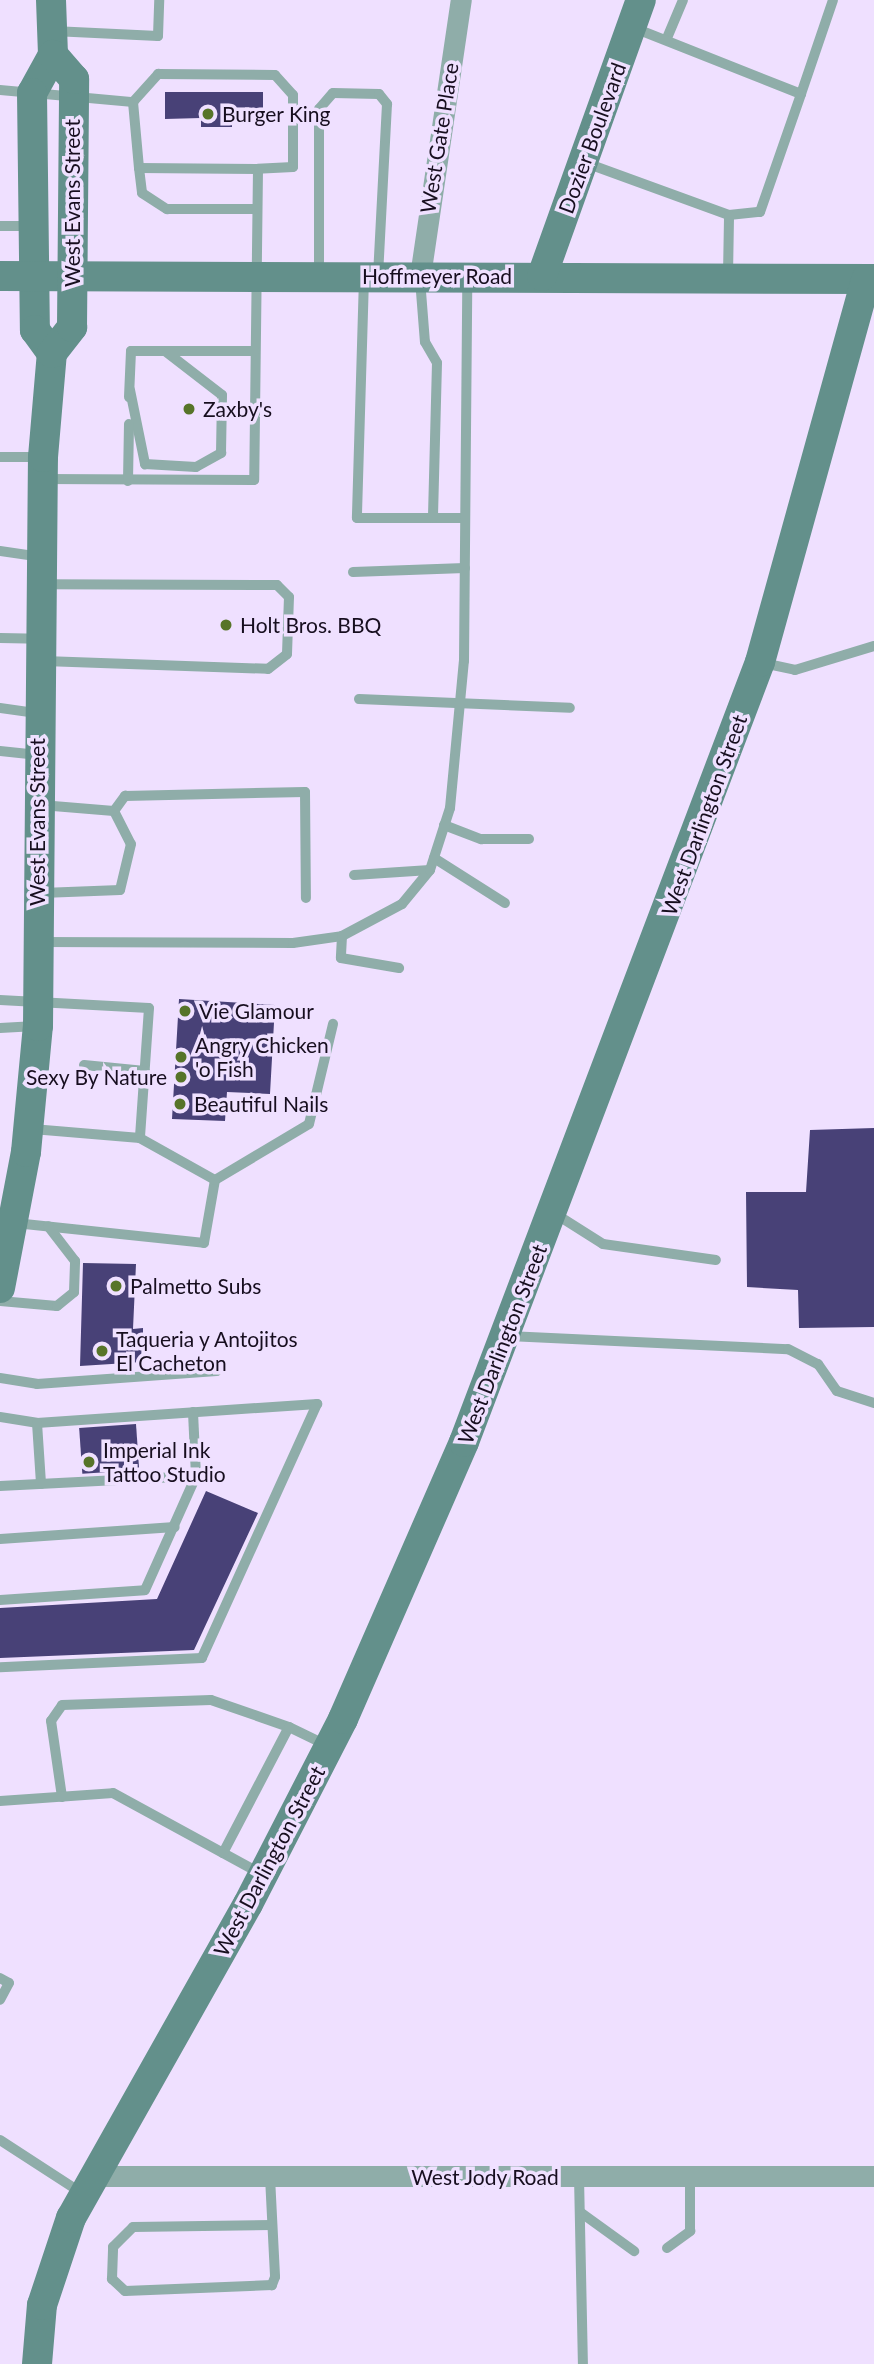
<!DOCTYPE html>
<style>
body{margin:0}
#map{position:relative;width:874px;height:2364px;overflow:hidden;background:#efe0ff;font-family:Lato,sans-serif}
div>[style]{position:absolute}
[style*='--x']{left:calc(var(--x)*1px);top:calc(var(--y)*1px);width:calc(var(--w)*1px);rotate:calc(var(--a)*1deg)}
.building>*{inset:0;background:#484177;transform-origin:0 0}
.lane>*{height:10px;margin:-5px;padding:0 5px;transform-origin:5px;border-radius:5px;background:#8fada9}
.street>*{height:21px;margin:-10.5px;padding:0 10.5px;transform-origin:10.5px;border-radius:10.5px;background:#8fada9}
.secondary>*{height:30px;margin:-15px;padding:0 15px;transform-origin:15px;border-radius:15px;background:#63908b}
.dots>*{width:19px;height:19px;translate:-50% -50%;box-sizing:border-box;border:4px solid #efe0ff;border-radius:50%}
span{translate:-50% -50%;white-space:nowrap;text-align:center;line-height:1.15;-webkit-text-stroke:7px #efe0ff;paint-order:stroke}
.poi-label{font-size:21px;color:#170e1f}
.left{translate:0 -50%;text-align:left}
.right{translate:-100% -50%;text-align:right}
.street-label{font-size:21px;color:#170e1f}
</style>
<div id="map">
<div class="building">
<i style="clip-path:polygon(165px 92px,263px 92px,263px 108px,251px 109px,251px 121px,232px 121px,232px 127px,201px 127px,201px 118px,165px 119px)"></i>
<i style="clip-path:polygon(179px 999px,275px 1005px,270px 1094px,227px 1092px,225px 1121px,172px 1119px)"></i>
<i style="clip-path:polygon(874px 1128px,874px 1327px,799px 1328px,798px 1290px,747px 1287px,746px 1192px,806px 1192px,810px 1130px)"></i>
<i style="clip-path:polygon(83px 1263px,136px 1264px,133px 1329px,143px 1328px,143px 1362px,80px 1366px)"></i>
<i style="left:136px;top:1424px;width:46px;height:57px;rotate:86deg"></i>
<i style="clip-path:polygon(206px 1491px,258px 1513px,194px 1650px,0 1658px,0 1608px,157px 1599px)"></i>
</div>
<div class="lane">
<i style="--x:53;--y:31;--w:105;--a:2.7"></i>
<i style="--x:158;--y:36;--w:36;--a:-88"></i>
<i style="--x:667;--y:38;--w:41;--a:-67.2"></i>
<i style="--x:0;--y:90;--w:134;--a:5.2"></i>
<i style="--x:133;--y:102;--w:66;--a:84.8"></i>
<i style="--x:139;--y:168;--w:119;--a:0.5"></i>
<i style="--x:258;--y:169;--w:311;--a:90.7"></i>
<i style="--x:254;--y:480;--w:211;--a:-179.7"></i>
<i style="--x:801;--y:94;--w:99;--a:-71.2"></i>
<i style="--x:133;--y:102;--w:38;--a:-48"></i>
<i style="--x:158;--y:74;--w:117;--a:0.5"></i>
<i style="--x:275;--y:75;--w:27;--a:48"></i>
<i style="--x:293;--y:95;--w:72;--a:90"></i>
<i style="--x:293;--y:167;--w:35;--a:177"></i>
<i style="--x:586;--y:163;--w:152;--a:20"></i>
<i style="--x:729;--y:215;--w:31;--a:-6"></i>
<i style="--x:760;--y:212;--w:125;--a:-70.8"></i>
<i style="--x:801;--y:94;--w:182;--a:-158.4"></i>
<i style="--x:139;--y:168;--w:25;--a:83"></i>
<i style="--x:142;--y:193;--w:30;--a:33"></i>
<i style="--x:167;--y:209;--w:90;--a:0"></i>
<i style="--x:0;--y:226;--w:32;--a:0"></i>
<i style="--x:319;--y:275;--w:166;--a:-90"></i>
<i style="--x:319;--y:109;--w:21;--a:-49"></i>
<i style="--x:333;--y:93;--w:46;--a:1.2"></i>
<i style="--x:379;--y:94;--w:13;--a:51"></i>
<i style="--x:387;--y:104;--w:172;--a:93"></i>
<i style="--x:728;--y:275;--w:60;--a:-89"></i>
<i style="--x:364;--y:278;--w:240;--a:91.7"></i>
<i style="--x:357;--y:518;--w:108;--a:0"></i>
<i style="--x:420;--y:279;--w:63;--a:85.5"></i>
<i style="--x:425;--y:342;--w:24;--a:60"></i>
<i style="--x:437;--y:363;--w:155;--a:91.5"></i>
<i style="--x:130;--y:390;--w:76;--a:78.5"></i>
<i style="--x:145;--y:464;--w:51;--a:3.4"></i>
<i style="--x:196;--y:467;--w:29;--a:-29"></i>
<i style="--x:221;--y:453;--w:58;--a:-89"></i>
<i style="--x:222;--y:395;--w:72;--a:-142.3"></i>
<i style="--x:129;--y:397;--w:46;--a:-87.5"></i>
<i style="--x:131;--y:351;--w:124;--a:0"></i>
<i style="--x:0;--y:457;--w:43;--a:0"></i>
<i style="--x:128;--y:481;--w:57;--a:-89"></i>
<i style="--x:0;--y:551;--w:41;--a:8.3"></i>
<i style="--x:353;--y:572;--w:112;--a:-2"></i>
<i style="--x:0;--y:638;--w:39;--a:1"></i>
<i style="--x:44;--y:661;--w:224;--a:2"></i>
<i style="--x:268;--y:669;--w:24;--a:-38"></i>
<i style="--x:287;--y:654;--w:57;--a:-88"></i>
<i style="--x:289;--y:597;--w:17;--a:-135"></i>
<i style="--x:277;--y:585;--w:232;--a:-179.8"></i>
<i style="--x:763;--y:663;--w:33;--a:12"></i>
<i style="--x:795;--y:670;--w:83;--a:-16.9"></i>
<i style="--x:359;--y:699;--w:211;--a:2.4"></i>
<i style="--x:0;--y:708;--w:37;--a:8"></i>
<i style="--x:0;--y:751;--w:36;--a:6"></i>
<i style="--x:41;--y:805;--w:73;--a:4.7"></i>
<i style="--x:114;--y:811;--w:37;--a:63"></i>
<i style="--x:131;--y:844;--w:47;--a:103.4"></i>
<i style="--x:120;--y:890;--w:78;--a:177.8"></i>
<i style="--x:114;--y:811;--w:19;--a:-54"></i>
<i style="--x:125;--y:796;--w:180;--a:-1.3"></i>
<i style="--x:305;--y:792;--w:106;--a:89.5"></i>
<i style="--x:444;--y:825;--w:40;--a:21"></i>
<i style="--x:481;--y:839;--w:48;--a:0"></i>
<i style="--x:434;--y:858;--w:84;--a:32.4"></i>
<i style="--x:354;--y:875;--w:76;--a:-3.8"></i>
<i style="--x:342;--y:936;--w:22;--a:93"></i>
<i style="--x:341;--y:958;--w:59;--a:9.8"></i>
<i style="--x:39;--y:942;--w:254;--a:0.2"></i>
<i style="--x:293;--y:943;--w:49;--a:-8.1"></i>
<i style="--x:342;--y:936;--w:68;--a:-28.1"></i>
<i style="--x:402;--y:904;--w:44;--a:-50.5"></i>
<i style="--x:430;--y:870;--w:65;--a:-72.1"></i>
<i style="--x:450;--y:808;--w:148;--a:-84.6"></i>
<i style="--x:464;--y:661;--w:381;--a:-89.5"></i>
<i style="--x:0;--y:1000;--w:149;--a:3.1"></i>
<i style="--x:149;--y:1008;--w:130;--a:94"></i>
<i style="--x:0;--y:1028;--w:36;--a:-3"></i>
<i style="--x:84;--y:1065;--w:61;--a:5.6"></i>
<i style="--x:215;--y:1180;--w:109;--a:-30.8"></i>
<i style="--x:309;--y:1124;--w:103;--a:-76.5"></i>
<i style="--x:554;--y:1213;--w:58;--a:32.3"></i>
<i style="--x:603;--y:1244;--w:114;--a:8.1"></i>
<i style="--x:15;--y:1223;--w:190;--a:6"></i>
<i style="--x:204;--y:1243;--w:64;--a:-80.1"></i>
<i style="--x:215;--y:1180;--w:86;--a:-150.8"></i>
<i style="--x:140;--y:1138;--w:108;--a:-175.2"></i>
<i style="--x:0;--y:1301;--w:57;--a:5"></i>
<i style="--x:57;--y:1306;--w:22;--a:-39"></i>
<i style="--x:74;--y:1292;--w:31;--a:-88"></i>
<i style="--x:75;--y:1261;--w:44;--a:-127.6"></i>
<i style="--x:508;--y:1336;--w:280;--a:2.7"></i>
<i style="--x:788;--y:1349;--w:34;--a:27"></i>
<i style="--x:818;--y:1364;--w:33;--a:55"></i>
<i style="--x:837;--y:1391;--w:39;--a:18"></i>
<i style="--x:0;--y:1378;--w:37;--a:9"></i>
<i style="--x:37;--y:1384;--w:180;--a:-4.1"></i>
<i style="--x:0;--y:1417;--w:37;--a:9"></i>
<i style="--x:37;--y:1423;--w:281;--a:-3.9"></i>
<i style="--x:317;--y:1404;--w:279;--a:114.4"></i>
<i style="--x:202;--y:1658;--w:202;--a:177.4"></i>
<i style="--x:37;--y:1423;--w:61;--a:86.2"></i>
<i style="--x:0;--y:1486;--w:196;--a:-2.9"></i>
<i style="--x:0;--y:1539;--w:175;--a:-3.9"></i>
<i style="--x:0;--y:1600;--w:145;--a:-3.9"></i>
<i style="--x:145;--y:1590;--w:125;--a:-65.9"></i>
<i style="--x:196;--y:1476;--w:64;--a:-92.7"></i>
<i style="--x:62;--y:1797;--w:77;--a:-98.2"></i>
<i style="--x:51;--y:1721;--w:19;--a:-55"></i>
<i style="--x:62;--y:1705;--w:149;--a:-1.9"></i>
<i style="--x:211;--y:1700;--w:83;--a:19.1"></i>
<i style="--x:0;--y:1801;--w:113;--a:-4"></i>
<i style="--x:113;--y:1793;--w:167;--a:28.6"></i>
<i style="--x:223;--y:1853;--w:142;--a:-62.4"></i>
<i style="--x:289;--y:1727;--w:43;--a:26"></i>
<i style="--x:0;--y:1978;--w:10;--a:29"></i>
<i style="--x:9;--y:1983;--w:19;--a:118"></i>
<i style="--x:0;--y:2140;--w:99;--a:33"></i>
<i style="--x:270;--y:2177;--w:100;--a:87.1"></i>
<i style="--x:275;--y:2277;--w:9;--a:111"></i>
<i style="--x:272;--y:2285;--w:147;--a:177.7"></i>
<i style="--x:125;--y:2291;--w:18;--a:-137"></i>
<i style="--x:112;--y:2279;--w:32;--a:-88"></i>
<i style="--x:113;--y:2247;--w:28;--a:-45"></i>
<i style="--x:133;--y:2227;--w:139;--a:-0.8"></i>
<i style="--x:579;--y:2177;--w:187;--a:88.8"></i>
<i style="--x:580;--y:2212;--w:67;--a:35.8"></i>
<i style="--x:667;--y:2248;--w:29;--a:-36"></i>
<i style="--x:690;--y:2231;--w:54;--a:-90"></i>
</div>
<div class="street">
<i style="--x:420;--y:276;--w:279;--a:-81.6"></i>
<i style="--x:95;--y:2176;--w:779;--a:0"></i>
</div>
<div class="secondary">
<i style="--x:51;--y:0;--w:55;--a:87.9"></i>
<i style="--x:53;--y:55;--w:43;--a:118.9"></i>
<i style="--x:32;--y:93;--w:237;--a:89.3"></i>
<i style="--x:35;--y:330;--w:29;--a:54"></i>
<i style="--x:0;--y:276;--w:874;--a:0.2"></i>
<i style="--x:542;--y:276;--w:293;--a:-70.3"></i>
<i style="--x:0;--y:1288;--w:138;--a:-79.2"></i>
<i style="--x:26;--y:1152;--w:127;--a:-84.6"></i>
<i style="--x:38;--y:1026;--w:569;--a:-89.5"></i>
<i style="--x:43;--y:457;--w:104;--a:-85.1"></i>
<i style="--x:52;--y:353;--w:33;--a:-52"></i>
<i style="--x:72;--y:327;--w:248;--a:-89.5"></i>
<i style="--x:74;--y:79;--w:32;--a:-131"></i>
<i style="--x:37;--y:2364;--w:59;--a:-85.2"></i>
<i style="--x:42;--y:2305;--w:92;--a:-71.6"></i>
<i style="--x:71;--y:2218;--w:360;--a:-60.6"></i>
<i style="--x:248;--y:1904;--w:208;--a:-62.8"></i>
<i style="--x:343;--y:1719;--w:302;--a:-66.4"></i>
<i style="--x:464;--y:1442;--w:834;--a:-69.22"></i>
<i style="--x:760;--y:662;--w:397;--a:-74.5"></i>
</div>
<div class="dots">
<i style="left:208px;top:114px;background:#577429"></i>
<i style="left:189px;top:409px;background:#577429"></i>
<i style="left:226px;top:625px;background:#577429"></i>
<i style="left:185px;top:1011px;background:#577429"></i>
<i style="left:181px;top:1057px;background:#577429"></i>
<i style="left:181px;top:1077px;background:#577429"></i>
<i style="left:180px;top:1104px;background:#577429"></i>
<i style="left:116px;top:1286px;background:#577429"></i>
<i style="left:102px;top:1351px;background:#577429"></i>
<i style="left:89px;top:1462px;background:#577429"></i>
</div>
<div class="poi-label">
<span class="left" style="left:222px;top:114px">Burger King</span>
<span class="left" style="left:203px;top:409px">Zaxby's</span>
<span class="left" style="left:240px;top:625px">Holt Bros. BBQ</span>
<span class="left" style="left:199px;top:1011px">Vie Glamour</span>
<span class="left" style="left:195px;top:1057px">Angry Chicken<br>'o Fish</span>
<span class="right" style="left:167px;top:1077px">Sexy By Nature</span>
<span class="left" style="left:194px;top:1104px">Beautiful Nails</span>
<span class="left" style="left:130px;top:1286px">Palmetto Subs</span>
<span class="left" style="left:116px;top:1351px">Taqueria y Antojitos<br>El Cacheton</span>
<span class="left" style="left:103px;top:1462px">Imperial Ink<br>Tattoo Studio</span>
</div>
<div class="street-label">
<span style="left:439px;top:138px;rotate:-81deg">West Gate Place</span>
<span style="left:592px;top:138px;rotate:-70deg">Dozier Boulevard</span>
<span style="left:72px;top:203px;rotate:-90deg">West Evans Street</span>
<span style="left:437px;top:276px">Hoffmeyer Road</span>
<span style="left:704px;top:815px;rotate:-70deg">West Darlington Street</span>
<span style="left:37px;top:822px;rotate:-90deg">West Evans Street</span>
<span style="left:502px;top:1344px;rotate:-69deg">West Darlington Street</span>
<span style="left:269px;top:1861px;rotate:-62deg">West Darlington Street</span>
<span style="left:485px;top:2177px">West Jody Road</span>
</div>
</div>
